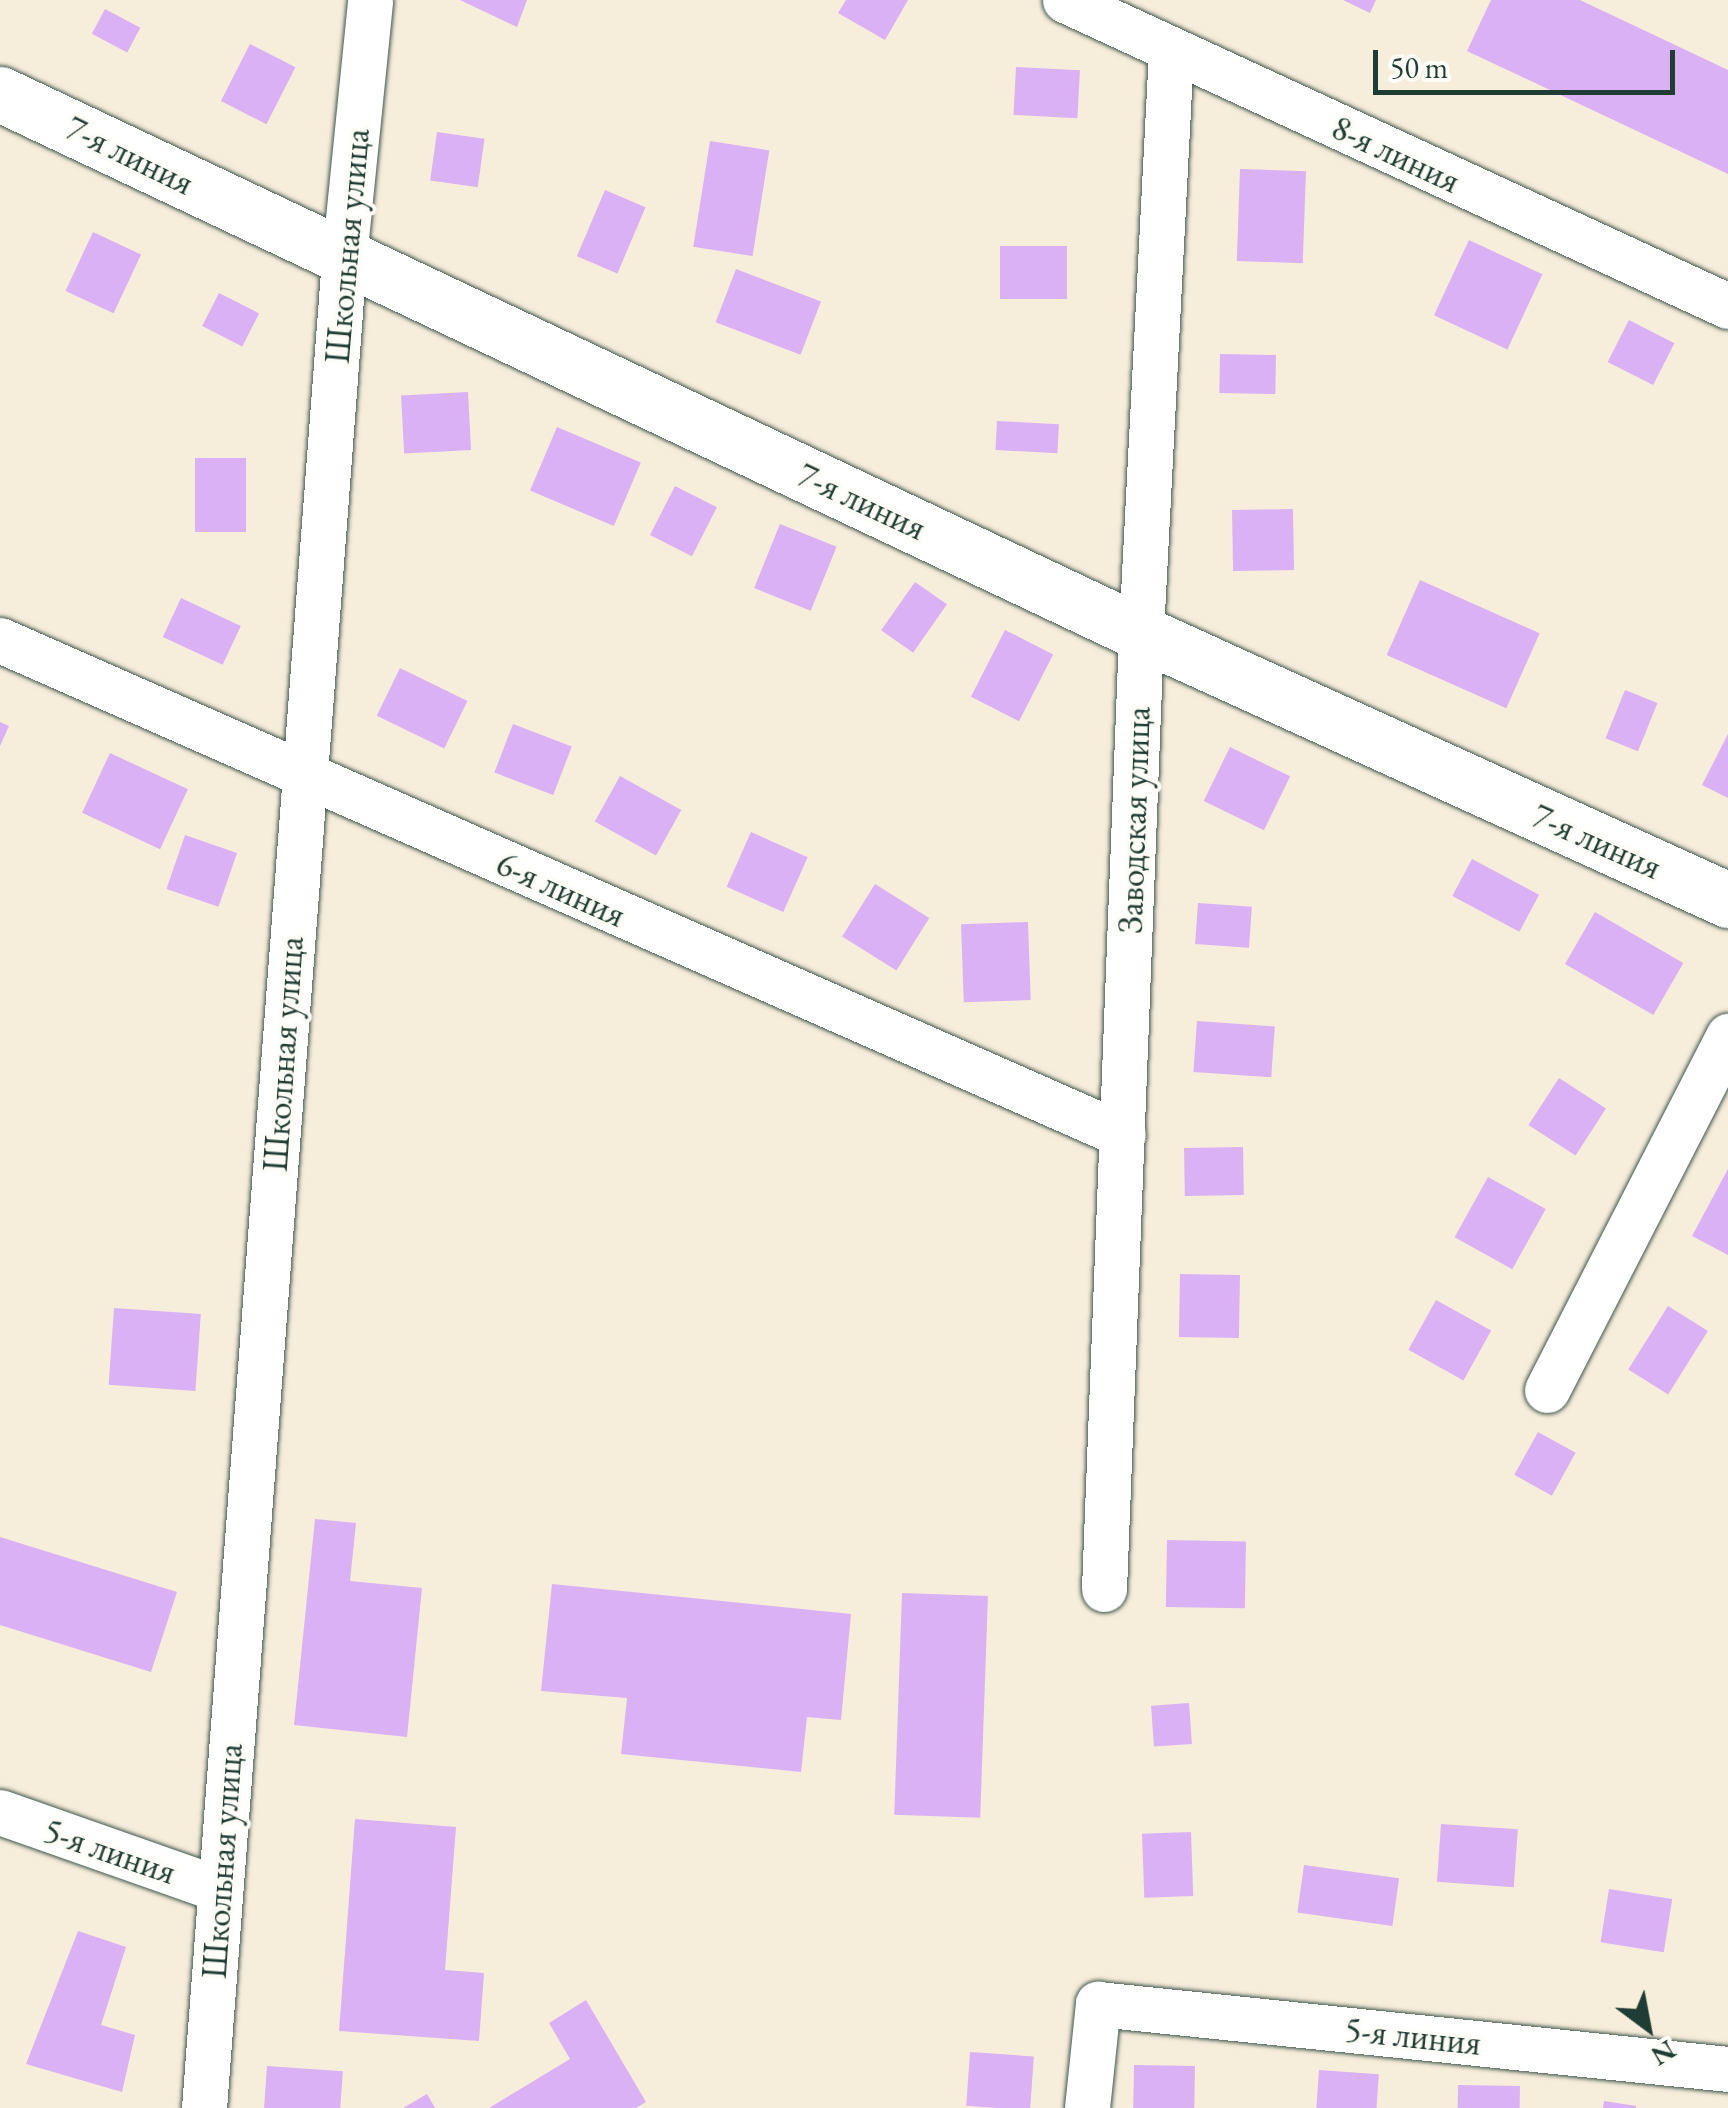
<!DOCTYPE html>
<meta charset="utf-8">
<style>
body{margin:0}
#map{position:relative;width:1728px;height:2108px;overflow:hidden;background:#f7eddb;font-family:"EB Garamond",serif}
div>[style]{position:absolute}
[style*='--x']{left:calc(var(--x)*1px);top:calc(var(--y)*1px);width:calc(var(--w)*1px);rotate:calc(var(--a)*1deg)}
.building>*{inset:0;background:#dab1f4;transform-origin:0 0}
.roads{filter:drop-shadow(0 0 2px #3f574d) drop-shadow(0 0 2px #3f574d)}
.minor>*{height:45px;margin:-22.5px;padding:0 22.5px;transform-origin:22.5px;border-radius:22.5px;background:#fff}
.major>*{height:55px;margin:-27.5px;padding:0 27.5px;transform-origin:27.5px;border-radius:27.5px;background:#fff}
span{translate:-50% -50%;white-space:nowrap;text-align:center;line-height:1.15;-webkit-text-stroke:8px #fdfcf7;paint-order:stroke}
.street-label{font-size:35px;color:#1f3d34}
.north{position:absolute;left:1598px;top:1978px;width:100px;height:100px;-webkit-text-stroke:8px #fdfcf7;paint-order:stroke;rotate:148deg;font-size:28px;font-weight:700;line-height:40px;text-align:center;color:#1f3d34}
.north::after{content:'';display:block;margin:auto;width:35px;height:45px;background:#1f3d34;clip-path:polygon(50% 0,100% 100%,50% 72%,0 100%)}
.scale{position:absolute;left:1373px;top:50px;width:302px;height:45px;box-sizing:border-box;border:5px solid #1f3d34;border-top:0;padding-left:12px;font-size:30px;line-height:35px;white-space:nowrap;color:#1f3d34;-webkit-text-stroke:8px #fdfcf7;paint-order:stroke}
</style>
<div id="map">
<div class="building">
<i style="clip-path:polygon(460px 0,527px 0,517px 27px)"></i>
<i style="clip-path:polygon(846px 0,908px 0,885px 40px,838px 13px)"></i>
<i style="clip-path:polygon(1343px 0,1376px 0,1370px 13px)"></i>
<i style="clip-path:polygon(1491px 0,1580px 0,1728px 70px,1728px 174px,1467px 51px)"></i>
<i style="left:105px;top:9px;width:40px;height:28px;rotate:28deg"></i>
<i style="left:250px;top:44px;width:51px;height:64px;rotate:27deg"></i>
<i style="left:1016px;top:67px;width:64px;height:48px;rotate:3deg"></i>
<i style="left:437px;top:132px;width:48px;height:49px;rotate:8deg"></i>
<i style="left:710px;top:141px;width:60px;height:107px;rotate:9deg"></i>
<i style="left:1240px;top:169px;width:66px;height:92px;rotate:2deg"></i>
<i style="left:605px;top:190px;width:44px;height:72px;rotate:23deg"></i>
<i style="left:93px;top:232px;width:53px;height:65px;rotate:25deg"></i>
<i style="left:1469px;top:240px;width:81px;height:83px;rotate:25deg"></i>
<i style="left:1000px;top:246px;width:67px;height:53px"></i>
<i style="left:736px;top:269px;width:91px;height:57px;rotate:21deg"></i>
<i style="left:219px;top:293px;width:45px;height:37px;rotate:27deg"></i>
<i style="left:1629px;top:320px;width:51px;height:47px;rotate:27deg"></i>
<i style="left:1220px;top:354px;width:56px;height:39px;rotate:1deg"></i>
<i style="left:468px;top:392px;width:58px;height:67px;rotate:87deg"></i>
<i style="left:997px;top:421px;width:62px;height:29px;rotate:3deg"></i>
<i style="left:557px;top:427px;width:91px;height:69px;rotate:23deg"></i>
<i style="left:195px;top:458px;width:51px;height:74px"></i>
<i style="left:675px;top:486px;width:47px;height:55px;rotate:27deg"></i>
<i style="left:1293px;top:509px;width:61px;height:61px;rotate:89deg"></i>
<i style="left:780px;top:524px;width:61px;height:69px;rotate:22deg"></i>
<i style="left:1420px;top:580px;width:131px;height:82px;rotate:24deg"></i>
<i style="left:915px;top:582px;width:39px;height:59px;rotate:35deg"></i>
<i style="left:181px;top:598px;width:66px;height:43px;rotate:25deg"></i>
<i style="left:1005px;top:630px;width:54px;height:75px;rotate:27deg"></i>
<i style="left:400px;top:668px;width:75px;height:53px;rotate:26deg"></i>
<i style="left:1625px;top:690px;width:35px;height:52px;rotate:22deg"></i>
<i style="clip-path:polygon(0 722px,9px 726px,0 746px)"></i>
<i style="left:513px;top:724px;width:63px;height:52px;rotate:21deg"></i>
<i style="clip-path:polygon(1728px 734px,1728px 798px,1702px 785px)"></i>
<i style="left:1230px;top:747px;width:67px;height:60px;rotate:26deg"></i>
<i style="left:110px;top:753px;width:86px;height:66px;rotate:25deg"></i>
<i style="left:620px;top:776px;width:70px;height:52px;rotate:29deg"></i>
<i style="left:751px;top:832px;width:62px;height:60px;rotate:24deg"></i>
<i style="left:185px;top:835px;width:55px;height:57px;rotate:19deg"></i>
<i style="left:1472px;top:859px;width:76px;height:42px;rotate:28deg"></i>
<i style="left:875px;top:884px;width:64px;height:62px;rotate:32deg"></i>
<i style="left:1198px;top:903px;width:54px;height:41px;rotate:4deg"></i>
<i style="left:1595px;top:912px;width:102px;height:60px;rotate:30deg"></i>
<i style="left:1028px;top:922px;width:78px;height:67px;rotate:88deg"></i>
<i style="left:1197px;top:1021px;width:78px;height:51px;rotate:4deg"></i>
<i style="left:1559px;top:1078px;width:56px;height:56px;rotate:33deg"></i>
<i style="left:1243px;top:1147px;width:48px;height:59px;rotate:89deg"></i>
<i style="clip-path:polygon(1728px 1169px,1728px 1255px,1692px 1236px)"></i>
<i style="left:1488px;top:1177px;width:66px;height:69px;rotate:29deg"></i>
<i style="left:1180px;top:1274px;width:60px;height:63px;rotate:1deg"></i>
<i style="left:1436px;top:1300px;width:63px;height:57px;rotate:29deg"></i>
<i style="left:1668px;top:1306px;width:47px;height:75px;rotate:32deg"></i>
<i style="left:114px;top:1308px;width:87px;height:77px;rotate:4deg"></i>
<i style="left:1538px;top:1432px;width:43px;height:49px;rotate:29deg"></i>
<i style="clip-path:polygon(315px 1519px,356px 1523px,350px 1581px,422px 1588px,407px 1737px,294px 1725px)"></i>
<i style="clip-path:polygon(0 1537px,177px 1592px,151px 1672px,0 1625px)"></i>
<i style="left:1167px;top:1540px;width:79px;height:67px;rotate:1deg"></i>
<i style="clip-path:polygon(552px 1584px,851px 1614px,841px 1720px,807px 1717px,801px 1772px,621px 1754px,627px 1698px,541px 1691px)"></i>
<i style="left:902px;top:1593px;width:86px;height:222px;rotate:2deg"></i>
<i style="left:1189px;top:1703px;width:41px;height:38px;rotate:86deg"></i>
<i style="clip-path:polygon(355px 1819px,456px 1827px,445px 1970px,484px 1973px,479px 2041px,339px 2031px)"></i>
<i style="left:1441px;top:1824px;width:77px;height:58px;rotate:4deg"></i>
<i style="left:1191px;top:1832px;width:64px;height:49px;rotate:88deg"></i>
<i style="left:1304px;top:1865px;width:96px;height:48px;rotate:8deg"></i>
<i style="left:1609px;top:1889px;width:64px;height:54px;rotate:9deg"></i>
<i style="clip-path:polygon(78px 1931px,126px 1947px,101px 2025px,135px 2035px,122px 2092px,26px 2064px)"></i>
<i style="clip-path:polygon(586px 2000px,646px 2102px,636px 2108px,489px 2108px,570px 2059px,549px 2023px)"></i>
<i style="left:970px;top:2052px;width:64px;height:54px;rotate:4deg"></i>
<i style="left:1134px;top:2065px;width:61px;height:43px;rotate:1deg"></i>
<i style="left:267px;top:2066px;width:76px;height:42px;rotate:4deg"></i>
<i style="left:1319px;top:2070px;width:60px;height:38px;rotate:4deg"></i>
<i style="left:1458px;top:2085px;width:62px;height:23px;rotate:1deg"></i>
<i style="clip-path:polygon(427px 2094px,435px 2108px,403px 2108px)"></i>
<i style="clip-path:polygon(1604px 2101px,1636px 2106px,1636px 2108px,1603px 2108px)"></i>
</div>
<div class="roads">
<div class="minor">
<i style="--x:1065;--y:0;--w:730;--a:24.78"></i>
<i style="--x:0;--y:640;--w:1227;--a:23.79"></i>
<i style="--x:1547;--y:1390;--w:398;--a:-62.9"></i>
<i style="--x:1104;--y:1589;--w:957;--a:-87.78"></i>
<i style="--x:1141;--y:633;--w:583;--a:-87.05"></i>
<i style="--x:0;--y:1812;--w:232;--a:19.4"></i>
<i style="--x:204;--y:2108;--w:1855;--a:-85.67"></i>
<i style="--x:344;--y:258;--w:259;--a:-84.2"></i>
<i style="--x:1087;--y:2108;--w:105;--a:-84"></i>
<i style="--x:1098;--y:2004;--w:633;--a:5.89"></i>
</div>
<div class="major">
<i style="--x:0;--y:94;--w:1262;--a:25.29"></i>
<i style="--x:1141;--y:633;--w:645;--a:24.46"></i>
</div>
</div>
<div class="street-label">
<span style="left:1396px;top:154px;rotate:25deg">8-я линия</span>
<span style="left:130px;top:155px;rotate:26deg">7-я линия</span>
<span style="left:347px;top:246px;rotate:-85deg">Школьная улица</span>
<span style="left:862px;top:501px;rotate:25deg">7-я линия</span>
<span style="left:1134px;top:820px;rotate:-88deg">Заводская улица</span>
<span style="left:1597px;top:841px;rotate:24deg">7-я линия</span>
<span style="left:561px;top:889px;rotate:24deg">6-я линия</span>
<span style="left:283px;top:1054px;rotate:-86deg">Школьная улица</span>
<span style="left:110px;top:1851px;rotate:19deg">5-я линия</span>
<span style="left:222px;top:1861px;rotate:-86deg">Школьная улица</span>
<span style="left:1413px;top:2036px;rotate:6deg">5-я линия</span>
</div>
<div class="north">N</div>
<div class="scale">50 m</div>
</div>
